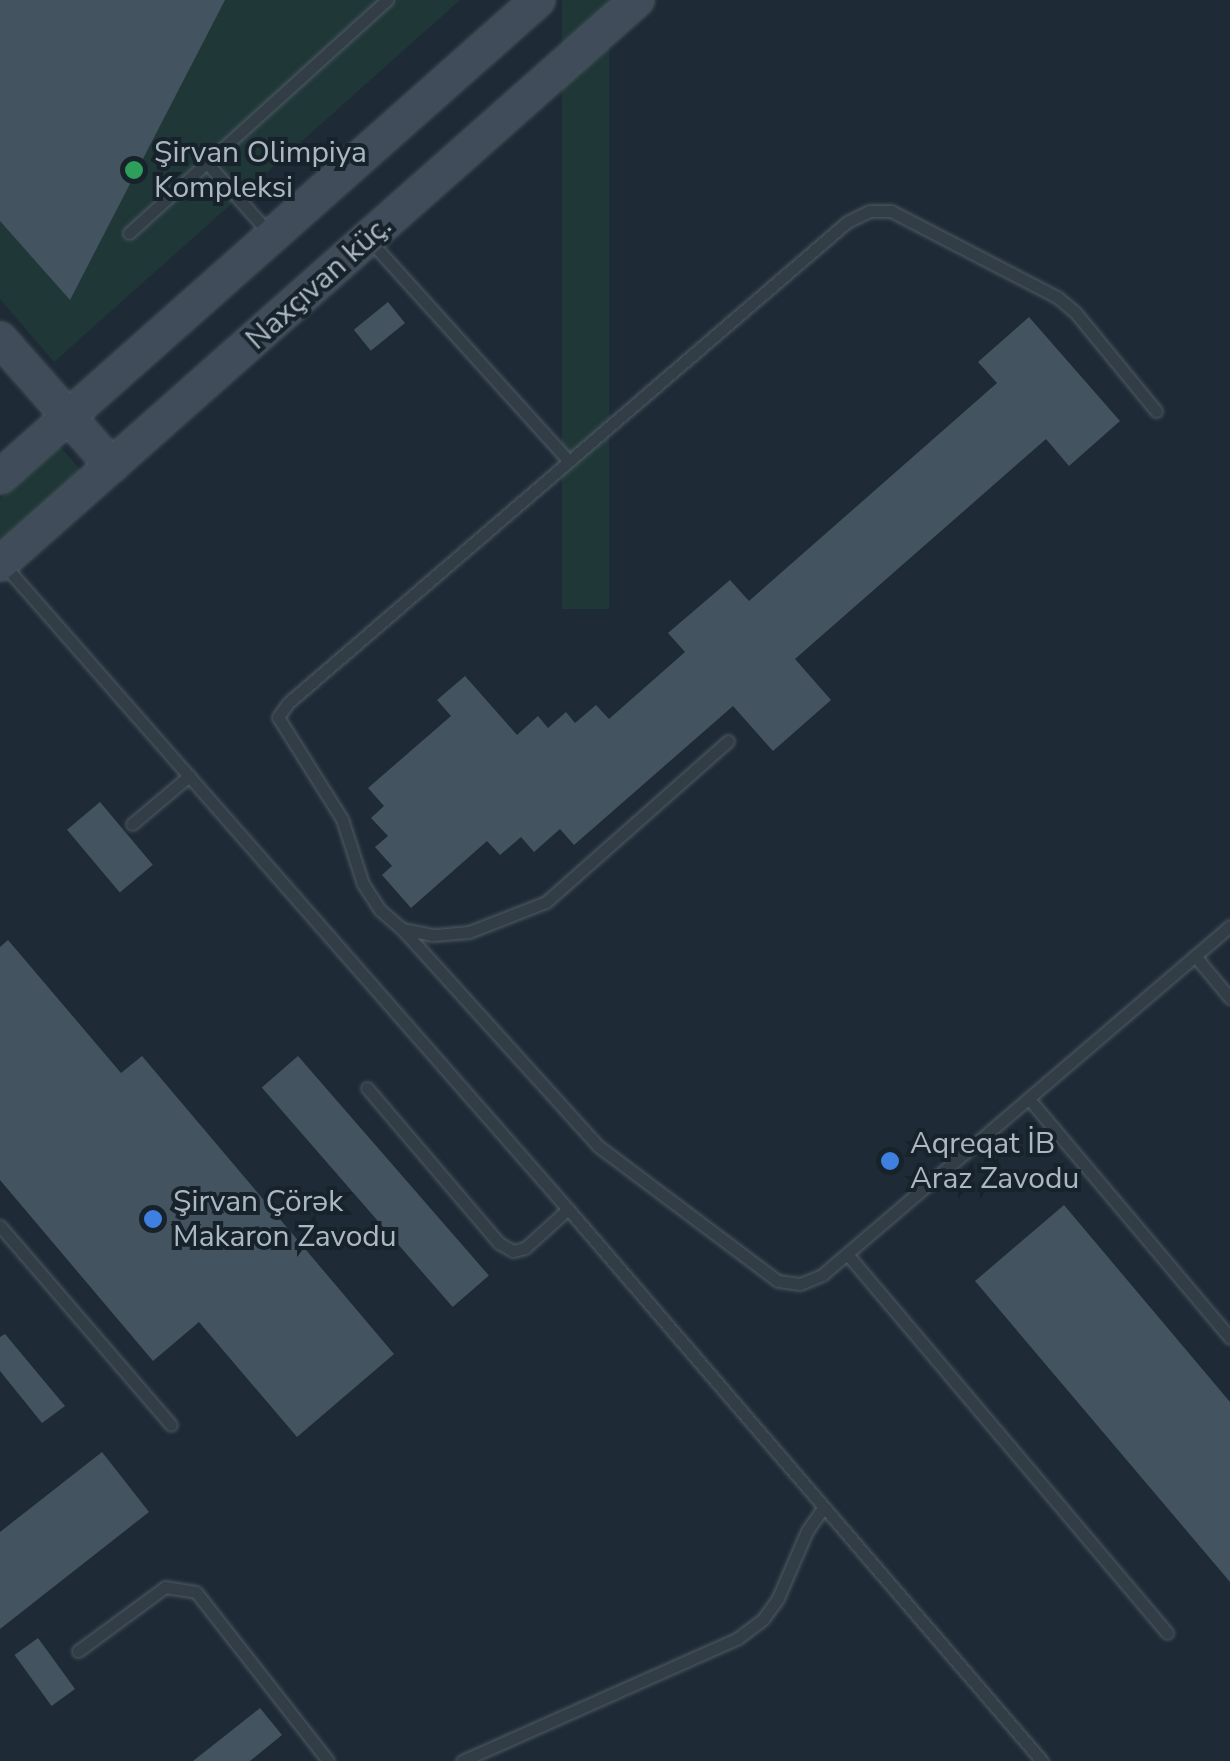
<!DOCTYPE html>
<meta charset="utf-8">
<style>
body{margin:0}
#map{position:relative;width:1230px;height:1761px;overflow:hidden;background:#1e2b36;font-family:"Nunito Sans",sans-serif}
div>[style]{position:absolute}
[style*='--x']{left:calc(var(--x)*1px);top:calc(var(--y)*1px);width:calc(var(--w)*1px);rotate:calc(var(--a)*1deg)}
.green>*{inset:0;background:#203737;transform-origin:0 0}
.building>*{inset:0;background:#445360;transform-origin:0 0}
.roads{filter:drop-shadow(0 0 2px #4f5b65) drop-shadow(0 0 2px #4f5b65)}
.lane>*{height:11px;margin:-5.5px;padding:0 5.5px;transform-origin:5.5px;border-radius:5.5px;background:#323d46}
.secondary>*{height:32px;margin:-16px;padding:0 16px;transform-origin:16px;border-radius:16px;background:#404c59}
.dots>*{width:28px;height:28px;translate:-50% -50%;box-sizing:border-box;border:5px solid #18222b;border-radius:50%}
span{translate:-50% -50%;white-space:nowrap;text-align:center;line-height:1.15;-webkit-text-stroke:8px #18222b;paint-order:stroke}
.poi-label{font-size:30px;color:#abb8c4}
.left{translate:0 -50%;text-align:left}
.street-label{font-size:30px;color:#abb8c4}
</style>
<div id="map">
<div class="green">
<i style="clip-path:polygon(0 0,460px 0,54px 362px,0 299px)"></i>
<i style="left:562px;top:0;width:47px;height:609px"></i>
<i style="clip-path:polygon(60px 446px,81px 471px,0 542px,0 499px)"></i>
</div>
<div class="building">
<i style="clip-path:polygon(0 0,225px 0,70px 300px,0 221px)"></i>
<i style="left:388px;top:302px;width:27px;height:44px;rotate:51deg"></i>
<i style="clip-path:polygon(1029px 317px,1120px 421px,1069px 466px,1046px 439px,795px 659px,831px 700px,773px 751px,733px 706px,574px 845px,560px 829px,534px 852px,521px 837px,500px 855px,487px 841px,411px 908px,382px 875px,392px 866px,375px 847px,388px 836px,371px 818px,384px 806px,368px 788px,451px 716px,437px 700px,465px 676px,517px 735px,538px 716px,548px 728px,566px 712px,575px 723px,596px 705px,609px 719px,685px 652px,668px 633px,730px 580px,749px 601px,997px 383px,978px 362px)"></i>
<i style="left:100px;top:802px;width:82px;height:43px;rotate:50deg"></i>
<i style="clip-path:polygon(8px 940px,121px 1073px,142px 1056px,394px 1354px,297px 1437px,199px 1322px,153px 1361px,0 1180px,0 947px)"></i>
<i style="left:298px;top:1056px;width:291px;height:48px;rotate:49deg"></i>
<i style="clip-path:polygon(1064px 1205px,1230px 1402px,1230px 1582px,975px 1281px)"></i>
<i style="clip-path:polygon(5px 1334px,65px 1406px,42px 1423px,0 1371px,0 1337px)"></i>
<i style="clip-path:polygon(102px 1452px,149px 1512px,0 1629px,0 1532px)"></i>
<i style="left:38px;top:1638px;width:63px;height:29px;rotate:54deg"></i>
<i style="clip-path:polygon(260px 1708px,282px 1735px,250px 1761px,193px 1761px)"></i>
</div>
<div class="roads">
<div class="lane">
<i style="--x:207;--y:163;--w:94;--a:48.5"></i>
<i style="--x:129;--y:233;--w:348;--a:-42.1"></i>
<i style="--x:371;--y:242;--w:294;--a:47.9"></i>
<i style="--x:5;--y:566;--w:855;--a:48.8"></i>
<i style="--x:568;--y:1209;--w:728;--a:49.35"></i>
<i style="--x:728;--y:741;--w:243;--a:138.5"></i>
<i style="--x:546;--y:902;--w:83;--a:158.7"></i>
<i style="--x:469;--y:932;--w:36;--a:175"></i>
<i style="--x:433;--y:935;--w:32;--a:-169"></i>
<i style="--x:402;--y:929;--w:29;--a:-139"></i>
<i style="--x:380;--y:910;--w:31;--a:-123"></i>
<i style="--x:363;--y:884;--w:68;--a:-107.9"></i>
<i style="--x:342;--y:819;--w:120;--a:-122.1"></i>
<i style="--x:278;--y:717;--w:17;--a:-54"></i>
<i style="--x:288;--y:703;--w:737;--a:-40.71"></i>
<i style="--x:847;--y:222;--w:25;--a:-26"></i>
<i style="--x:870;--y:211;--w:21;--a:0"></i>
<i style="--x:891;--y:211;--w:187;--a:27.4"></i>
<i style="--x:1057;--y:297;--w:23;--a:40"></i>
<i style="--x:1075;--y:312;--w:128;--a:50.7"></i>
<i style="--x:132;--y:824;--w:75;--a:-40.1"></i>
<i style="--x:402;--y:929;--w:292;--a:47.9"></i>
<i style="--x:598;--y:1146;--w:225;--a:36.9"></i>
<i style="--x:778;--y:1281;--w:22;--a:8"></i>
<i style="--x:800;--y:1284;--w:24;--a:-22"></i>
<i style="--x:822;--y:1275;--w:537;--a:-40.54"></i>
<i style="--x:1195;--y:956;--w:55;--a:50.2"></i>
<i style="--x:367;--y:1088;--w:204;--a:49.6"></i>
<i style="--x:499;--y:1243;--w:16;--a:30"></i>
<i style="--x:513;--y:1251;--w:12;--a:-14"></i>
<i style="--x:525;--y:1248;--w:58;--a:-42.2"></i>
<i style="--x:1029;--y:1099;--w:312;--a:49.9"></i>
<i style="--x:0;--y:1226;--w:262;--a:49.3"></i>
<i style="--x:847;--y:1254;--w:496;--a:49.8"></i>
<i style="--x:78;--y:1651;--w:108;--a:-36.3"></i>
<i style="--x:165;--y:1587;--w:31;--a:9"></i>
<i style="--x:196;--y:1592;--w:214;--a:52"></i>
<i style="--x:462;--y:1761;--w:302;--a:-24"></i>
<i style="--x:738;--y:1638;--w:31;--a:-37"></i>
<i style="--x:763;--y:1619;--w:26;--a:-54"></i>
<i style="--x:778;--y:1598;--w:73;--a:-66.6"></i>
<i style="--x:807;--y:1531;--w:29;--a:-55"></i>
</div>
<div class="secondary">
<i style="--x:0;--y:339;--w:169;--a:48.6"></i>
<i style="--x:0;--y:477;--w:719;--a:-41.56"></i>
<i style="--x:0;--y:564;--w:851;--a:-41.52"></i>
</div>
</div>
<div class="dots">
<i style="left:134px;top:170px;background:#2e9e5b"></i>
<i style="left:890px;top:1161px;background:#3f7fe0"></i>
<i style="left:153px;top:1219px;background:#3f7fe0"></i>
</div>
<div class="poi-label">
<span class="left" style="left:154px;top:170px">Şirvan Olimpiya<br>Kompleksi</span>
<span class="left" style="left:910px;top:1161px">Aqreqat İB<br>Araz Zavodu</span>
<span class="left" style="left:173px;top:1219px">Şirvan Çörək<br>Makaron Zavodu</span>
</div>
<div class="street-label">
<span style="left:319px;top:283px;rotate:-42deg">Naxçıvan küç.</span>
</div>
</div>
